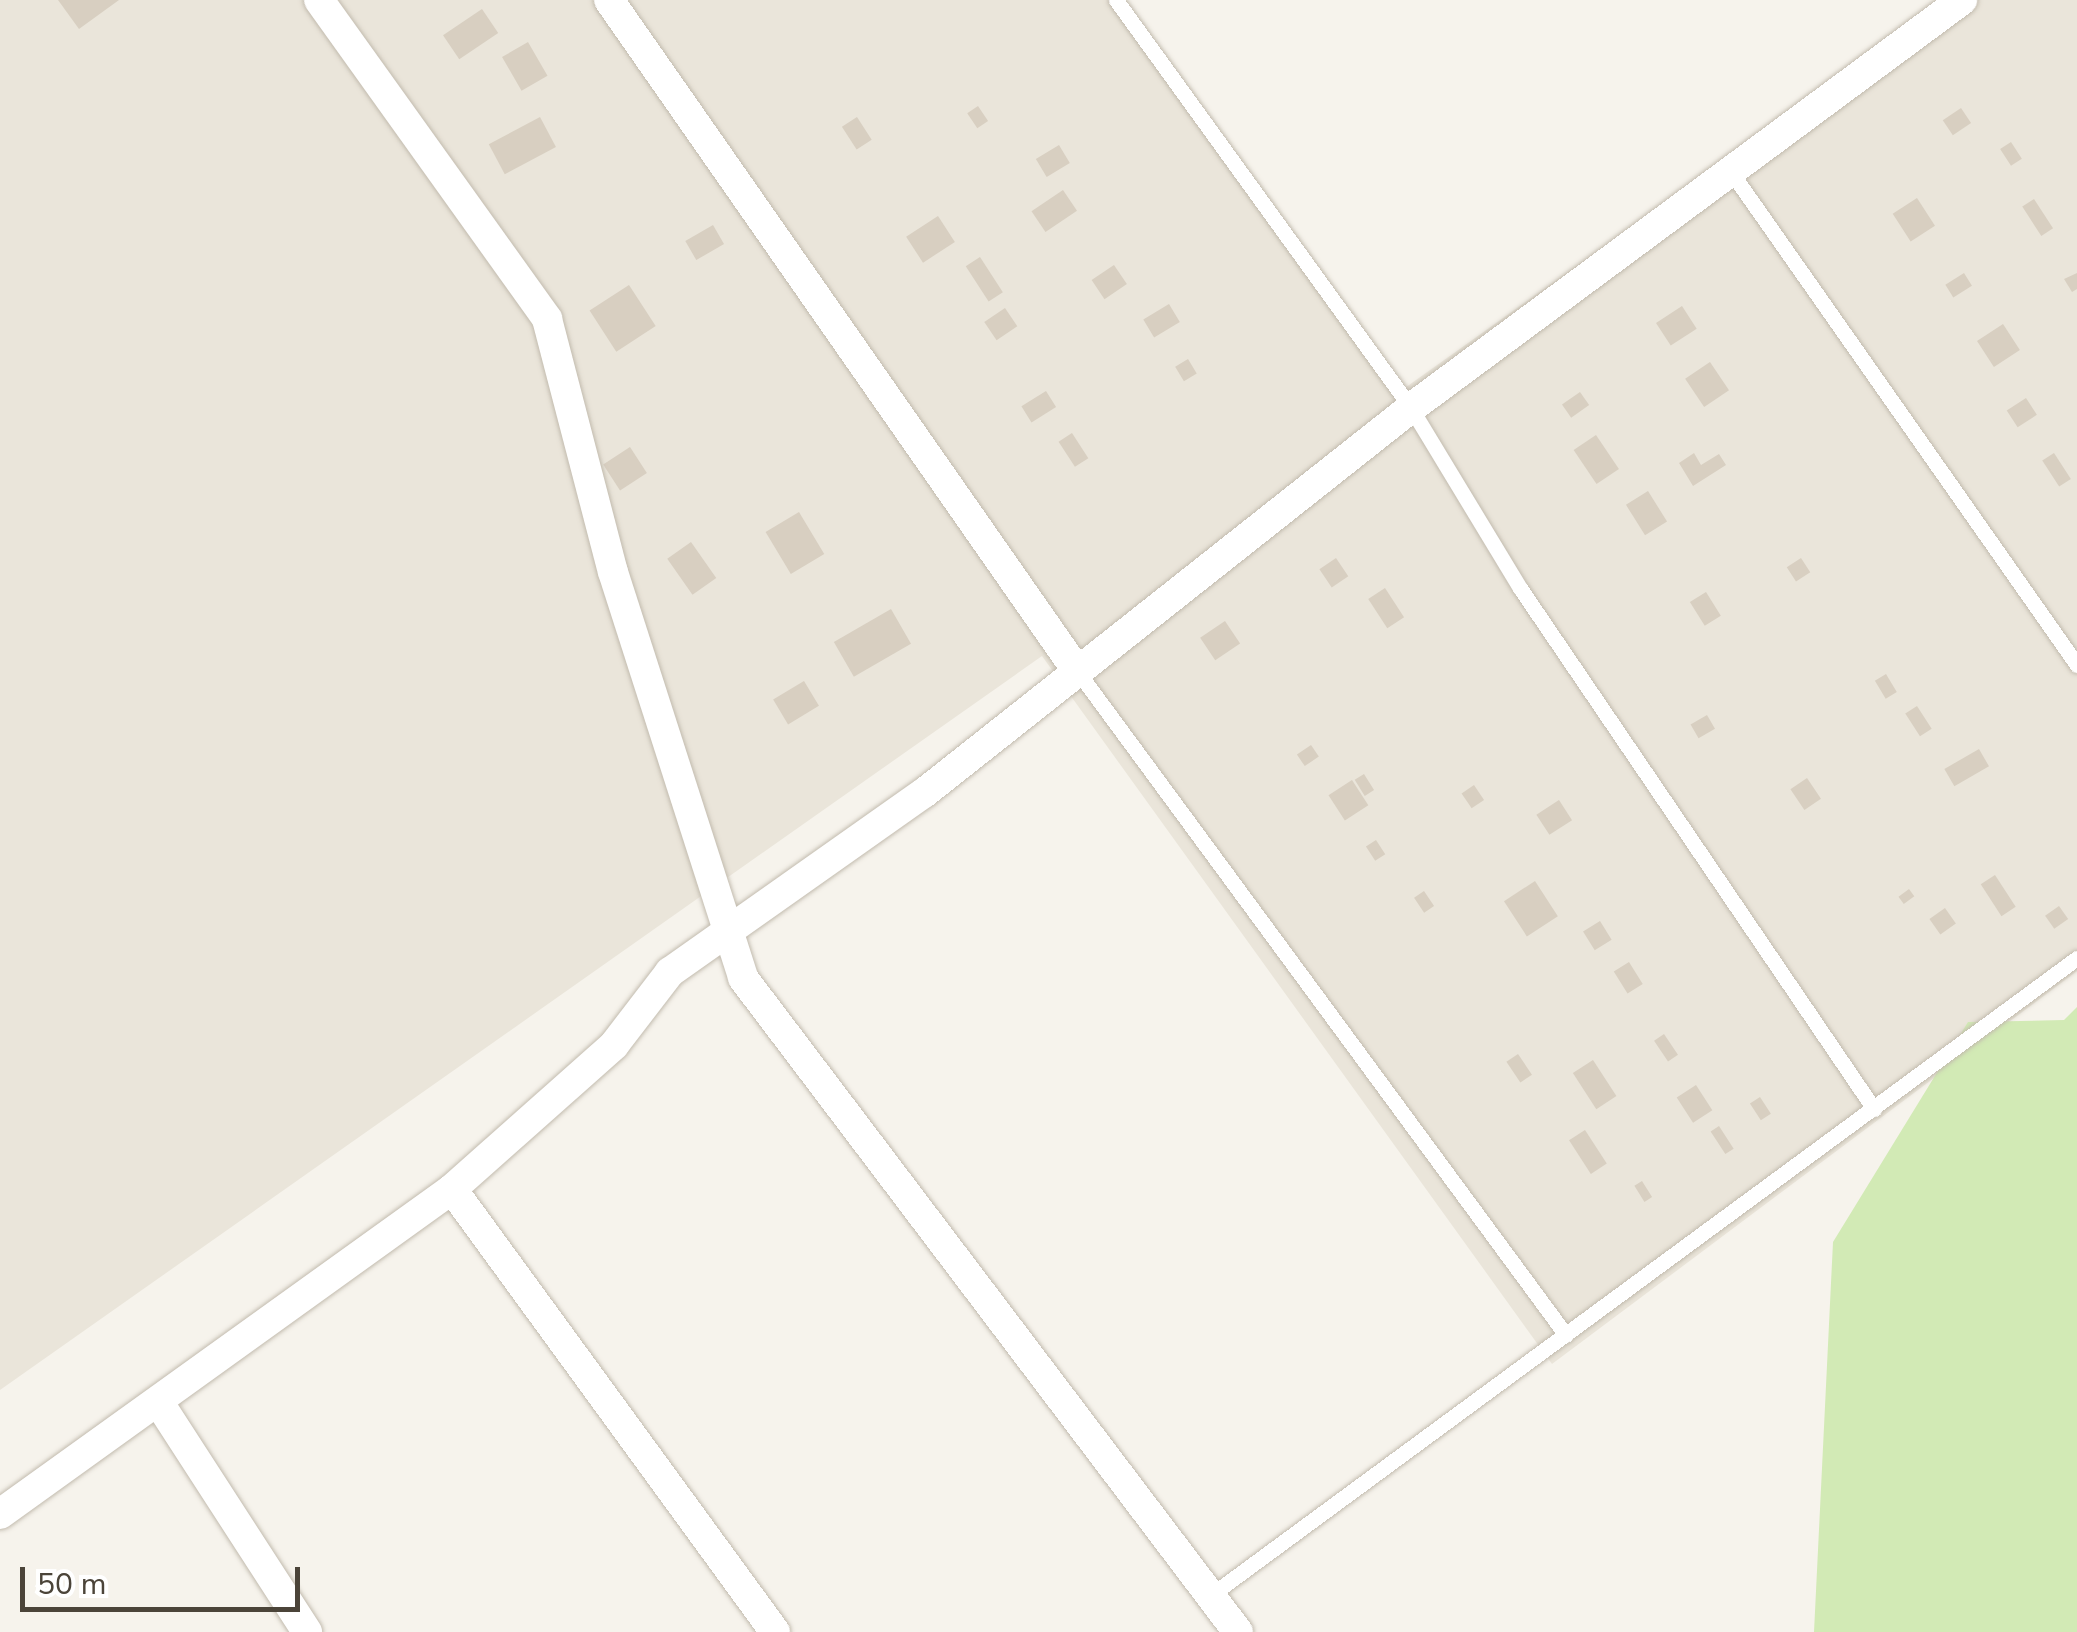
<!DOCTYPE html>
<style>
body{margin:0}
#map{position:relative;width:2077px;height:1632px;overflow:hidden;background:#f6f3ec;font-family:"Nunito Sans",sans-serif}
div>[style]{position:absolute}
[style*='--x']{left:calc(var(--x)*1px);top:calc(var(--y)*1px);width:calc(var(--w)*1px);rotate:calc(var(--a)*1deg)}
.residential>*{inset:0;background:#eae5da}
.green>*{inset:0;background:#d2eab5}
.building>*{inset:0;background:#d8cfc1;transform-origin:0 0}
.roads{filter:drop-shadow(0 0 2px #c2bbae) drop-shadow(0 0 2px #c2bbae)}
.lane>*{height:15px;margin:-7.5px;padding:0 7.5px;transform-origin:7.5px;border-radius:7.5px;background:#fff}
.street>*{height:30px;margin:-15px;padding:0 15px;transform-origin:15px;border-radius:15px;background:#fff}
span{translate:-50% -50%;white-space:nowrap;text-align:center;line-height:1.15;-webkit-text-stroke:9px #fff;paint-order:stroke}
.scale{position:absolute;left:20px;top:1567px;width:280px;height:45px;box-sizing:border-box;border:5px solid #4b4439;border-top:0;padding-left:12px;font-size:30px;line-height:35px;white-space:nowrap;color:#4b4439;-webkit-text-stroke:8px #fff;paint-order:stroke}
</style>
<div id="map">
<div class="residential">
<i style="clip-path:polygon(0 0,1121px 0,1395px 395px,1950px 0,2077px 0,2077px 971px,1552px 1364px,1042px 656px,0 1390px)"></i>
</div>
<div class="green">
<i style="clip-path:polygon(2077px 1007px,2077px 1632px,1814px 1632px,1833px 1242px,1968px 1022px,2064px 1020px)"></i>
</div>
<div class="building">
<i style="clip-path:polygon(58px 0,119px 0,79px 29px)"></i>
<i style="left:482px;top:9px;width:29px;height:47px;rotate:56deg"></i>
<i style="left:528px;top:42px;width:39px;height:30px;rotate:60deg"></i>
<i style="left:978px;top:106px;width:18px;height:13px;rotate:56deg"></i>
<i style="left:1961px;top:108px;width:18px;height:22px;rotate:56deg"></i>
<i style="left:540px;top:117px;width:34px;height:58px;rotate:62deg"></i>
<i style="left:857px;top:117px;width:27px;height:18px;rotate:57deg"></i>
<i style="left:2011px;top:142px;width:20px;height:13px;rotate:57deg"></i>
<i style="left:1059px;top:145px;width:21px;height:27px;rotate:59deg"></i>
<i style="left:1063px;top:190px;width:25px;height:38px;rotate:56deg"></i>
<i style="left:1917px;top:198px;width:33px;height:29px;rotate:57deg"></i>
<i style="left:2034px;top:199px;width:35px;height:14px;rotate:57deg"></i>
<i style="left:938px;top:216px;width:31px;height:38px;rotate:57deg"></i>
<i style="left:713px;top:225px;width:22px;height:32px;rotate:60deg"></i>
<i style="left:980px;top:257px;width:42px;height:17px;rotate:57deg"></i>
<i style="left:1114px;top:265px;width:23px;height:27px;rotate:56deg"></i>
<i style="left:1964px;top:273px;width:15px;height:22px;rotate:58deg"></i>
<i style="clip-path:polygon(2077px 273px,2077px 289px,2072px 292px,2064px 279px)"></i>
<i style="left:629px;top:285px;width:49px;height:47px;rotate:57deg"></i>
<i style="left:1169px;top:304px;width:21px;height:30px;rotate:59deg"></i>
<i style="left:1682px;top:306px;width:27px;height:31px;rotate:57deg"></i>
<i style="left:1005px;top:308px;width:22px;height:25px;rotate:56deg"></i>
<i style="left:2003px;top:324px;width:31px;height:31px;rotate:57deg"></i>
<i style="left:1188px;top:359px;width:17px;height:15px;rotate:59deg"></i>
<i style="left:1710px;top:362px;width:34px;height:30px;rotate:56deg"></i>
<i style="left:1046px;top:391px;width:19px;height:29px;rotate:58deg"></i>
<i style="left:1580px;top:392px;width:16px;height:22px;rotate:55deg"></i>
<i style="left:2026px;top:398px;width:20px;height:23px;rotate:57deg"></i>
<i style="left:1072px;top:433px;width:30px;height:16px;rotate:57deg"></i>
<i style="left:1596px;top:435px;width:41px;height:27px;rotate:56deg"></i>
<i style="left:630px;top:447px;width:31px;height:32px;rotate:57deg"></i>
<i style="clip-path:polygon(1694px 453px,1701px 465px,1719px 454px,1726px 465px,1693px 486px,1679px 463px)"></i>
<i style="left:2054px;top:453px;width:31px;height:14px;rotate:57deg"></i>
<i style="left:1648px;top:491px;width:36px;height:26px;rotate:58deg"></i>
<i style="left:799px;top:512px;width:49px;height:39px;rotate:59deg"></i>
<i style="left:691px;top:542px;width:44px;height:29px;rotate:55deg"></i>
<i style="left:1336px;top:558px;width:22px;height:20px;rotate:56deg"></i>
<i style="left:1801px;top:558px;width:17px;height:17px;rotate:57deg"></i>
<i style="left:1385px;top:588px;width:35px;height:20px;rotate:57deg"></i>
<i style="left:1706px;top:592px;width:28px;height:19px;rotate:58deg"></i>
<i style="left:891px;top:609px;width:40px;height:66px;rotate:60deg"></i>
<i style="left:1225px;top:621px;width:27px;height:30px;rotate:56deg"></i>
<i style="left:1886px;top:674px;width:21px;height:13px;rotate:59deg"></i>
<i style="left:804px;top:681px;width:29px;height:36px;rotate:59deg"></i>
<i style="left:1917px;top:706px;width:27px;height:14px;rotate:57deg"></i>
<i style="left:1707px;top:715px;width:16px;height:19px;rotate:60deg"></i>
<i style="left:1311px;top:745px;width:14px;height:17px;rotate:56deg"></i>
<i style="left:1979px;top:749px;width:20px;height:40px;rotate:60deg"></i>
<i style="left:1364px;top:774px;width:19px;height:11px;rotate:58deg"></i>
<i style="left:1807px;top:778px;width:25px;height:20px;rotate:56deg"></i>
<i style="left:1352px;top:780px;width:30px;height:28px;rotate:57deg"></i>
<i style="left:1474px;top:785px;width:18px;height:15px;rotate:56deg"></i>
<i style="left:1559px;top:800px;width:24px;height:27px;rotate:57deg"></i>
<i style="left:1376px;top:840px;width:17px;height:12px;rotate:57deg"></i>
<i style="left:1995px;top:875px;width:38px;height:17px;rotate:57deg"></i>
<i style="left:1535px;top:881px;width:42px;height:37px;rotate:57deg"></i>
<i style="left:1909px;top:889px;width:9px;height:13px;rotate:54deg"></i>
<i style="left:1424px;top:891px;width:18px;height:12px;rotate:56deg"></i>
<i style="left:2059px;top:906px;width:16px;height:17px;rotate:55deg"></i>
<i style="left:1945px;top:908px;width:19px;height:19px;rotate:55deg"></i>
<i style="left:1600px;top:921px;width:22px;height:20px;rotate:58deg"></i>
<i style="left:1629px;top:962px;width:26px;height:18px;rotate:58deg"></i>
<i style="left:1664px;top:1034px;width:25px;height:12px;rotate:56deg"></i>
<i style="left:1518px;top:1054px;width:25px;height:14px;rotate:56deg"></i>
<i style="left:1593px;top:1060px;width:43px;height:24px;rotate:57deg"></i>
<i style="left:1696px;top:1085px;width:30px;height:23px;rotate:57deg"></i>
<i style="left:1760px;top:1097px;width:20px;height:12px;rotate:57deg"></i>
<i style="left:1719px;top:1126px;width:27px;height:10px;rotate:57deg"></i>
<i style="left:1585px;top:1130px;width:40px;height:19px;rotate:57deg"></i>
<i style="left:1642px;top:1181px;width:19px;height:9px;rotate:58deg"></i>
</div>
<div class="roads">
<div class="lane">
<i style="--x:1116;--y:0;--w:503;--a:54.13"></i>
<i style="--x:1411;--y:408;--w:210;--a:58.8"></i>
<i style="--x:1520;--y:588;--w:630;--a:55.81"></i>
<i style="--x:1729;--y:169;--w:606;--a:54.95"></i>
<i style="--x:1078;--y:672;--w:823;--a:53.65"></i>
<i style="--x:1211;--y:1595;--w:1075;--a:-36.34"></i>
</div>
<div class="street">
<i style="--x:319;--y:0;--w:392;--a:54.4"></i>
<i style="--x:547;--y:319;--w:261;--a:75.4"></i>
<i style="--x:613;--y:572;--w:426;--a:72.2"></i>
<i style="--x:743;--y:978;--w:820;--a:52.88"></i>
<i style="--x:609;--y:0;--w:819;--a:55.09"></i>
<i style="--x:452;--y:1189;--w:548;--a:53.9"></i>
<i style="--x:161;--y:1406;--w:269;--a:57.1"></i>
<i style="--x:0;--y:1514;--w:557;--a:-35.72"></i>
<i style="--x:452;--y:1189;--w:217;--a:-41.6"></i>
<i style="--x:614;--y:1045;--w:92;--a:-52.5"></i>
<i style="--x:670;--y:972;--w:311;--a:-35.2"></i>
<i style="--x:924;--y:793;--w:621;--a:-38.33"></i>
<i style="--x:1411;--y:408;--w:686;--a:-36.52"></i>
</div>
</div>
<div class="scale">50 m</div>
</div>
